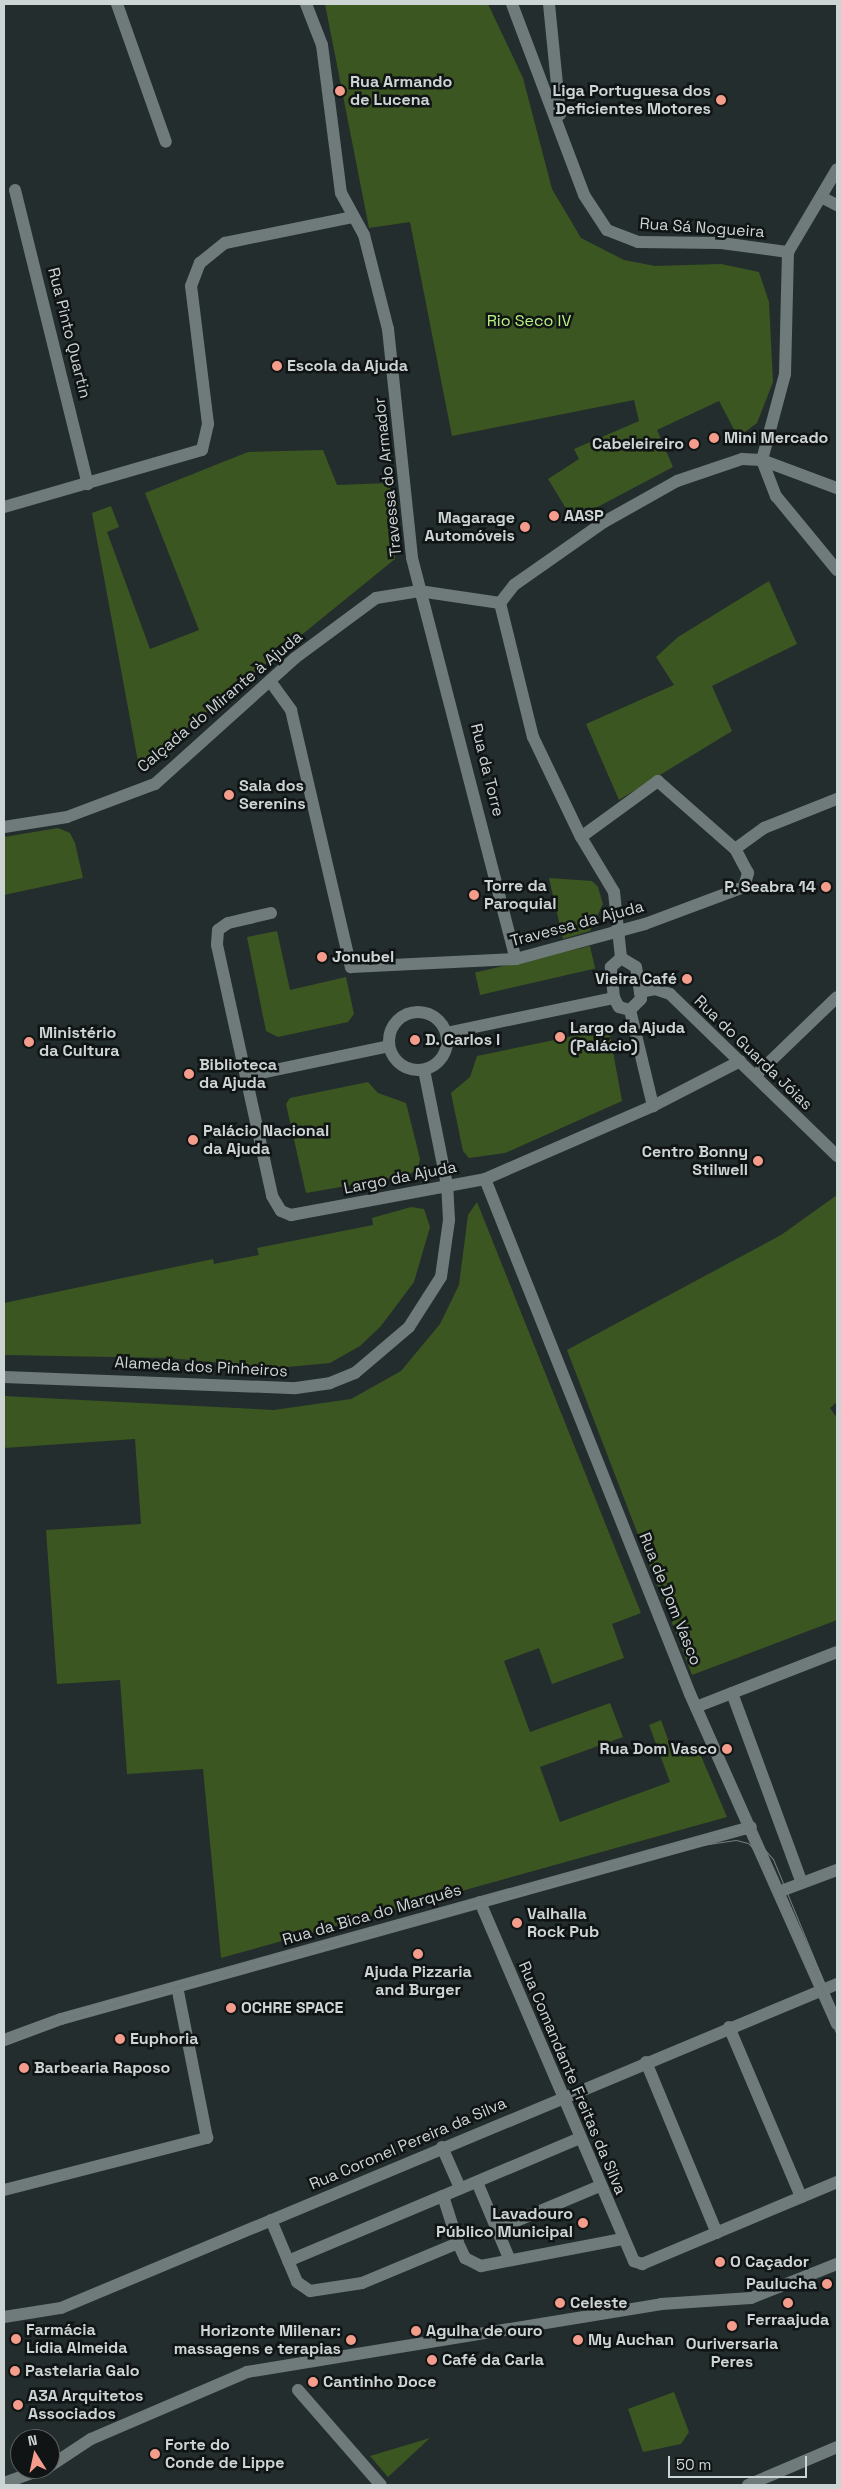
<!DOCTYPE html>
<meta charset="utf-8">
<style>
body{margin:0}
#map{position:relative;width:841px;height:2489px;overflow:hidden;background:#232d2d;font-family:"Space Grotesk",sans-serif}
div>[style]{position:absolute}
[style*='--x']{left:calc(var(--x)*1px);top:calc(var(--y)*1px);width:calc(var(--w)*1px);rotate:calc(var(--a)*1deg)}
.green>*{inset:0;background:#3b5620;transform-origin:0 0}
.minor>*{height:12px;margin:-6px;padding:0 6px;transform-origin:6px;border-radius:6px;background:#6f7b7b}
.minor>.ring{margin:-6px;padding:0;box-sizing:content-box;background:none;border:12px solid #6f7b7b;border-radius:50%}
.tram>*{height:1px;margin:-0.5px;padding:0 0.5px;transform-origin:0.5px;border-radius:0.5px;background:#767e7e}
.dots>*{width:14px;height:14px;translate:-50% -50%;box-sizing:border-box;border:2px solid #101414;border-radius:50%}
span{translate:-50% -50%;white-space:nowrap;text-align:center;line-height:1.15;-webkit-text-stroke:5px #101414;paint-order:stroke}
.poi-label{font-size:16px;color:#cdd4d4;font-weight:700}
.left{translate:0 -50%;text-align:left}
.right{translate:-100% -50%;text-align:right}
.street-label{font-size:16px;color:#cdd4d4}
.park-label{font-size:16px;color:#b9f383}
.frame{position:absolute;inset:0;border:5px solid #cdd4d4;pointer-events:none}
.north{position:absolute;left:10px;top:2429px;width:50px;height:50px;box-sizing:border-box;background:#101414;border:1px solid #5c6161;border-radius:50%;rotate:350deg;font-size:14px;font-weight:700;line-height:20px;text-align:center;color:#cdd4d4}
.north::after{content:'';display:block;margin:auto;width:18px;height:22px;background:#f49d8c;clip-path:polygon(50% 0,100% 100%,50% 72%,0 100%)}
.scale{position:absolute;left:668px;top:2456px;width:139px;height:22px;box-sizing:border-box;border:2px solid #cdd4d4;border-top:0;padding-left:6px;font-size:15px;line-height:18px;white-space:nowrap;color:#cdd4d4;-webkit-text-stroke:4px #101414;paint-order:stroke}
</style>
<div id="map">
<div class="green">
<i style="clip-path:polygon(325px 4px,488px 4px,523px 78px,552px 189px,581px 238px,624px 260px,655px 266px,721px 264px,759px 272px,769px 302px,773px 382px,757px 423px,738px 437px,719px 401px,657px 430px,673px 467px,573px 520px,548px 479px,579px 459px,574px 449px,639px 421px,634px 400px,452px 436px,410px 222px,369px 228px)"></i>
<i style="clip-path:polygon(323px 450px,337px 485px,390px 483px,395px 559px,139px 767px,92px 513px,111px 506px,119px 527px,107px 532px,150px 649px,199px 630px,145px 493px,248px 452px)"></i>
<i style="clip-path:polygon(769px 581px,797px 644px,712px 686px,732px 731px,619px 800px,586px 724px,674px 685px,656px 657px,678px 637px)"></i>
<i style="clip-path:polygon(58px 828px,70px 833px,75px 843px,83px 878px,4px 895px,4px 837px)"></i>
<i style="clip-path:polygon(549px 878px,592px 881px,598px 887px,603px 904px,590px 931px,563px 939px)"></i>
<i style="clip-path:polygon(277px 931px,290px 990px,346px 977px,354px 1014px,348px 1022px,278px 1037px,266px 1031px,247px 937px)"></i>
<i style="left:590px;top:946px;width:23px;height:118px;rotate:77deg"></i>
<i style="clip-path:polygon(603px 1030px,610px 1035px,622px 1101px,505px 1153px,469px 1158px,463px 1151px,451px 1093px,470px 1077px,477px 1056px)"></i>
<i style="clip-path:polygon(368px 1082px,378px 1093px,406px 1103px,420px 1159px,418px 1168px,409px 1175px,306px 1193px,286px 1104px,290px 1098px)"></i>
<i style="clip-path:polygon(837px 1195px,837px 1402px,830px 1408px,837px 1418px,837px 1620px,692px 1675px,567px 1350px,781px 1235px)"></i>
<i style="clip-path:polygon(477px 1202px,641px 1613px,612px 1624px,624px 1658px,552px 1684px,539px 1648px,504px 1661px,530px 1732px,610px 1703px,623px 1737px,540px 1767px,560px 1822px,670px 1782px,649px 1725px,661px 1720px,674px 1756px,698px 1749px,727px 1817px,221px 1958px,203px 1769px,127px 1774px,120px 1680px,57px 1684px,46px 1530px,141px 1524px,135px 1439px,4px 1448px,4px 1396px,274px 1410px,351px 1399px,401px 1371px,440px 1324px,459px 1285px,468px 1215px)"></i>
<i style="clip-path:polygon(411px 1207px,424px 1209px,430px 1227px,414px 1282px,381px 1326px,360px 1346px,330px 1363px,277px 1368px,169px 1358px,4px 1355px,4px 1303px,213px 1259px,214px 1264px,259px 1255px,257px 1248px,373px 1225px,372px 1218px)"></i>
<i style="clip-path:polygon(674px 2392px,689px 2432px,681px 2444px,643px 2452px,628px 2409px)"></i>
<i style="clip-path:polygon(430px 2438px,388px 2477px,370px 2456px)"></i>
</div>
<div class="minor">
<i style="--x:117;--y:4;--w:146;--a:70.5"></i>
<i style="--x:306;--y:4;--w:44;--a:68.7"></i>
<i style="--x:322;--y:45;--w:149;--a:82.7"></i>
<i style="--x:341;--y:193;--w:48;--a:61.3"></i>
<i style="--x:364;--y:235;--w:97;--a:75.7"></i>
<i style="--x:388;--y:329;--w:230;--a:84"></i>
<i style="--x:412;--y:558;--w:414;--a:75.5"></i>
<i style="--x:512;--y:4;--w:204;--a:69.3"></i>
<i style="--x:584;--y:195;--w:42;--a:56.7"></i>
<i style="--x:607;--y:230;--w:33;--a:21"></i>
<i style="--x:638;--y:242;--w:83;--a:0.7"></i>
<i style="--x:721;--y:243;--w:68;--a:7.7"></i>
<i style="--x:549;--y:4;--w:111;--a:84.3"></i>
<i style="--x:15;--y:190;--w:303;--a:76.1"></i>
<i style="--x:821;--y:197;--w:18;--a:27"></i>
<i style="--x:762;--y:460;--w:89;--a:-75"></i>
<i style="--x:785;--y:374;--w:122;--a:-88.6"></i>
<i style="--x:788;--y:252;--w:96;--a:-59.4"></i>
<i style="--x:762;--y:460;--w:39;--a:69"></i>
<i style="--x:776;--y:496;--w:96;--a:50.5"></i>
<i style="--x:4;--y:507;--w:206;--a:-16.1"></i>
<i style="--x:202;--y:450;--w:27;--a:-77"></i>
<i style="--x:208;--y:424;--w:139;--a:-97"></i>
<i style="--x:191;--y:286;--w:25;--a:-69"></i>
<i style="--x:200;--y:263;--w:32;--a:-39"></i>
<i style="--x:225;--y:243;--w:131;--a:-11.5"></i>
<i style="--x:500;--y:603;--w:23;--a:-52"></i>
<i style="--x:514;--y:585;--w:110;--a:-35"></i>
<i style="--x:604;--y:522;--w:84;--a:-29.3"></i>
<i style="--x:677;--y:481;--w:69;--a:-18.7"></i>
<i style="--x:742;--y:459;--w:20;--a:3"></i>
<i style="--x:762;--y:460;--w:80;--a:20.5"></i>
<i style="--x:500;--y:603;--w:138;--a:76.2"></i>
<i style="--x:533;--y:737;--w:111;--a:64.4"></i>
<i style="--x:581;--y:837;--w:64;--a:59"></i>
<i style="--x:614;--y:892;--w:66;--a:83.9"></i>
<i style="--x:270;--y:681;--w:36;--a:54"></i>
<i style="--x:291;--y:710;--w:264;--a:76.9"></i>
<i style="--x:351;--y:967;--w:165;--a:-2.8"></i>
<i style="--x:516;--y:959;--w:134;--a:-15.2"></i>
<i style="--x:645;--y:924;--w:106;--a:-20.5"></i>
<i style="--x:744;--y:887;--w:15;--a:-74"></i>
<i style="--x:748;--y:873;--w:27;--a:-118"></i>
<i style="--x:735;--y:849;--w:103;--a:-138.6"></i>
<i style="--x:658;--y:781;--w:95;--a:144"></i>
<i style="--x:4;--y:827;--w:64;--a:-9"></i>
<i style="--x:67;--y:817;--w:94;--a:-20.6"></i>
<i style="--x:155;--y:784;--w:188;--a:-42"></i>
<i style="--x:295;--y:658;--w:101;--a:-36.5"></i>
<i style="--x:376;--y:598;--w:44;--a:-9.2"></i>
<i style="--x:419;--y:591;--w:82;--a:8.4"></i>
<i style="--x:735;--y:849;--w:36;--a:-36"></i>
<i style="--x:764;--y:828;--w:79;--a:-21.7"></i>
<i style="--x:271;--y:913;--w:44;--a:166.9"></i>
<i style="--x:228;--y:923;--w:12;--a:145"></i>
<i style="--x:218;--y:930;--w:15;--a:94"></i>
<i style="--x:217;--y:945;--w:257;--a:77.6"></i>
<i style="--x:272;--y:1196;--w:17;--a:59"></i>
<i style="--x:281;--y:1211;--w:11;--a:22"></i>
<i style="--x:291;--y:1215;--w:197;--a:-10.5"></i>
<i style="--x:485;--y:1179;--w:183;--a:-23.5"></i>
<i style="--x:653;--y:1106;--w:98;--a:-27.3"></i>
<i style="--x:621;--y:958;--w:17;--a:31"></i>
<i style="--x:636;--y:967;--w:32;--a:81"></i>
<i style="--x:641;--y:999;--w:16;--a:135"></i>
<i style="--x:630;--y:1010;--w:11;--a:-165"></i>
<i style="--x:619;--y:1007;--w:10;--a:-119"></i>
<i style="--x:614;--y:998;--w:31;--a:-96"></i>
<i style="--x:611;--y:967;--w:13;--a:-42"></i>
<i style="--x:640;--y:992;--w:15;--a:-11"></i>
<i style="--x:655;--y:989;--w:16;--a:18"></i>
<i style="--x:670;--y:994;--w:233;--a:44.1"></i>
<i style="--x:630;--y:1010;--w:99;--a:76.5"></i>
<i class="ring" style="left:389px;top:1012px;width:46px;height:46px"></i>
<i style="--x:446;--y:1033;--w:172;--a:-11.8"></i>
<i style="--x:756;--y:1075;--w:112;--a:-43.9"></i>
<i style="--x:246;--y:1076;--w:146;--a:-11.8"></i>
<i style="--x:485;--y:1179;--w:554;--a:68.29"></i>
<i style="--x:690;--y:1694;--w:361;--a:66"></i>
<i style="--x:4;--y:1377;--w:292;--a:2.2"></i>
<i style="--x:296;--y:1388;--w:34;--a:-8"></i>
<i style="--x:330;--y:1383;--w:27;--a:-22"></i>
<i style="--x:355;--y:1373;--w:71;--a:-40.4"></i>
<i style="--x:409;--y:1327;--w:59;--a:-57.4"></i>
<i style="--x:441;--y:1277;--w:58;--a:-82"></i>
<i style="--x:449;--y:1220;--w:35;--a:-93"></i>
<i style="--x:447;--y:1185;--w:117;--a:-101.3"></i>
<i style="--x:732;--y:1693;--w:202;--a:69.8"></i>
<i style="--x:696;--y:1707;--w:151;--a:-21.3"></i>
<i style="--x:781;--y:1891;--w:60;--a:-20.6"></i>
<i style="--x:480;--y:1902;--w:391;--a:66.8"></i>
<i style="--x:634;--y:2261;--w:9;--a:21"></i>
<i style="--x:642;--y:2264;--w:212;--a:-22.8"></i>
<i style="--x:729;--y:2027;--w:185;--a:67"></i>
<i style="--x:4;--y:2040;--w:61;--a:-20.2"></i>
<i style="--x:61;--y:2019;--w:716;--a:-15.55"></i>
<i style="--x:646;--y:2062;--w:185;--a:67.5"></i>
<i style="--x:580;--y:2138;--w:149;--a:157.1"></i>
<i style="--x:443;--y:2196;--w:49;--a:72.3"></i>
<i style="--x:458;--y:2243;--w:17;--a:65"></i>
<i style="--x:465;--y:2258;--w:18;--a:27"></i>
<i style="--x:481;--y:2266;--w:144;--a:-10.8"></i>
<i style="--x:442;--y:2147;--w:45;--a:66.3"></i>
<i style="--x:477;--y:2182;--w:82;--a:67.2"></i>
<i style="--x:4;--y:2190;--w:210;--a:-14.4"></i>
<i style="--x:207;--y:2138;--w:154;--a:-101.2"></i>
<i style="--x:271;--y:2220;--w:67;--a:67.2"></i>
<i style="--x:297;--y:2282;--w:16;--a:35"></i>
<i style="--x:310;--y:2291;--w:53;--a:-8.7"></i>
<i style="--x:362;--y:2283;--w:104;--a:-22.6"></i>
<i style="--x:497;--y:2229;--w:112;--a:-22.7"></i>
<i style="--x:288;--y:2261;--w:168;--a:-22.8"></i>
<i style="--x:4;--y:2317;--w:58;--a:-9"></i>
<i style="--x:61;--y:2308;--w:841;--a:-22.66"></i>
<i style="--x:298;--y:2390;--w:126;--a:48.9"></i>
<i style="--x:50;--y:2466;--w:49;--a:-33.4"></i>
<i style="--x:91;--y:2439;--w:170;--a:-23.2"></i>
<i style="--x:247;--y:2372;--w:420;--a:-9.3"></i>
<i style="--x:661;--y:2304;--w:90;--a:-3.8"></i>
<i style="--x:751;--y:2298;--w:92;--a:-21.6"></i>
<i style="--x:4;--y:2483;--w:41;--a:-19.7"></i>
<i style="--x:748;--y:2485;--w:97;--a:-23.1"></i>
</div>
<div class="tram">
<i style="--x:58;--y:2016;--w:697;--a:-15.47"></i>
<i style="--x:730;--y:1830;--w:23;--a:13"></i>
<i style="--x:752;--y:1835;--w:32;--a:49"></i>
<i style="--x:773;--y:1859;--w:168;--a:67.6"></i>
<i style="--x:4;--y:2045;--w:62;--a:-21.6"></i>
<i style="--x:62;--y:2022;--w:657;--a:-15.54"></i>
<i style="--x:695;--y:1846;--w:41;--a:-8.3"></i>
<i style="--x:736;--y:1840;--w:12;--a:14"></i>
<i style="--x:748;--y:1843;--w:22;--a:47"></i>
<i style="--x:763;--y:1859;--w:191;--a:67.2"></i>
</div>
<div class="dots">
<i style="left:340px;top:91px;background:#f49d8c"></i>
<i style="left:721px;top:100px;background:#f49d8c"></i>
<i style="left:277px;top:366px;background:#f49d8c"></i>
<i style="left:714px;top:438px;background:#f49d8c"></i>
<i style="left:694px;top:444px;background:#f49d8c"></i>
<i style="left:554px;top:516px;background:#f49d8c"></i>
<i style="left:525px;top:527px;background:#f49d8c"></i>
<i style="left:229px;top:795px;background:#f49d8c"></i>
<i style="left:826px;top:887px;background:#f49d8c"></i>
<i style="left:474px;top:895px;background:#f49d8c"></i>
<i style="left:322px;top:957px;background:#f49d8c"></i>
<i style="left:687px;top:979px;background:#f49d8c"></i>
<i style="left:560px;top:1037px;background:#f49d8c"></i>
<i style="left:415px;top:1040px;background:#f49d8c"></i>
<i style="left:29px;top:1042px;background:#f49d8c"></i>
<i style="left:189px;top:1074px;background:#f49d8c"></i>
<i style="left:193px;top:1140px;background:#f49d8c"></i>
<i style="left:758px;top:1161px;background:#f49d8c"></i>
<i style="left:727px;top:1749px;background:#f49d8c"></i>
<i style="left:517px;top:1923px;background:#f49d8c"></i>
<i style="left:418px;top:1954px;background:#f49d8c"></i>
<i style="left:231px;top:2008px;background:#f49d8c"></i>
<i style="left:120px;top:2039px;background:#f49d8c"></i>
<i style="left:24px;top:2068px;background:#f49d8c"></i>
<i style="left:583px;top:2223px;background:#f49d8c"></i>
<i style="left:720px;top:2262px;background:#f49d8c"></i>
<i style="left:827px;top:2284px;background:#f49d8c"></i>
<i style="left:560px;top:2303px;background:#f49d8c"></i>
<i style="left:788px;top:2303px;background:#f49d8c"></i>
<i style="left:732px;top:2326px;background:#f49d8c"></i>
<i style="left:416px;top:2331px;background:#f49d8c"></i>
<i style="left:16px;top:2339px;background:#f49d8c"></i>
<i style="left:351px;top:2340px;background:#f49d8c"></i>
<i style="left:578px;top:2340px;background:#f49d8c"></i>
<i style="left:432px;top:2360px;background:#f49d8c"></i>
<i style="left:15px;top:2371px;background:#f49d8c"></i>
<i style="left:313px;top:2382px;background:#f49d8c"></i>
<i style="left:18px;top:2405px;background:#f49d8c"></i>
<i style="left:155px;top:2454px;background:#f49d8c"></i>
</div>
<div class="poi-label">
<span class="left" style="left:350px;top:91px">Rua Armando<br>de Lucena</span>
<span class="right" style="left:711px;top:100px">Liga Portuguesa dos<br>Deficientes Motores</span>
<span class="left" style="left:287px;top:366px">Escola da Ajuda</span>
<span class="left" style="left:724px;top:438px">Mini Mercado</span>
<span class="right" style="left:684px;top:444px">Cabeleireiro</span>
<span class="left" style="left:564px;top:516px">AASP</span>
<span class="right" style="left:515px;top:527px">Magarage<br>Automóveis</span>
<span class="left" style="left:239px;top:795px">Sala dos<br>Serenins</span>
<span class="left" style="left:484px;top:895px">Torre da<br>Paroquial</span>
<span class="right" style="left:816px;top:887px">P. Seabra 14</span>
<span class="left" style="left:332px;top:957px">Jonubel</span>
<span class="right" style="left:677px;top:979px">Vieira Café</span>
<span class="left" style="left:570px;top:1037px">Largo da Ajuda<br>(Palácio)</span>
<span class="left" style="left:39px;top:1042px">Ministério<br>da Cultura</span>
<span class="left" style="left:425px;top:1040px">D. Carlos I</span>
<span class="left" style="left:199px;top:1074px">Biblioteca<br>da Ajuda</span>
<span class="left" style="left:203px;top:1140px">Palácio Nacional<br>da Ajuda</span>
<span class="right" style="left:748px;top:1161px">Centro Bonny<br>Stilwell</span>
<span class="right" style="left:717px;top:1749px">Rua Dom Vasco</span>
<span class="left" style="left:527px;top:1923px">Valhalla<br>Rock Pub</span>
<span style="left:418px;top:1981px">Ajuda Pizzaria<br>and Burger</span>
<span class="left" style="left:241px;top:2008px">OCHRE SPACE</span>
<span class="left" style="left:130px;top:2039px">Euphoria</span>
<span class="left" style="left:34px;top:2068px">Barbearia Raposo</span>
<span class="right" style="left:573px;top:2223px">Lavadouro<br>Público Municipal</span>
<span class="left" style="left:730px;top:2262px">O Caçador</span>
<span class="right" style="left:817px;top:2284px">Paulucha</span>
<span class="left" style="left:570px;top:2303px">Celeste</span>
<span style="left:788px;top:2320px">Ferraajuda</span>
<span class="left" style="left:26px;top:2339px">Farmácia<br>Lídia Almeida</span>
<span class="right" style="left:341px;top:2340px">Horizonte Milenar:<br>massagens e terapias</span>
<span class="left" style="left:426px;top:2331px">Agulha de ouro</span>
<span class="left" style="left:588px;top:2340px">My Auchan</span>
<span style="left:732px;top:2353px">Ouriversaria<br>Peres</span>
<span class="left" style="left:442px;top:2360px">Café da Carla</span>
<span class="left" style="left:25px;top:2371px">Pastelaria Galo</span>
<span class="left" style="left:323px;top:2382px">Cantinho Doce</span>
<span class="left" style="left:28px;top:2405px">A3A Arquitetos<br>Associados</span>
<span class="left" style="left:165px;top:2454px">Forte do<br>Conde de Lippe</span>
</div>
<div class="street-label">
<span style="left:702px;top:228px;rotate:4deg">Rua Sá Nogueira</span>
<span style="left:69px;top:333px;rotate:76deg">Rua Pinto Quartin</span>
<span style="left:388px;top:477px;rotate:-96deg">Travessa do Armador</span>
<span style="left:220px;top:702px;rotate:-40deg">Calçada do Mirante à Ajuda</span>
<span style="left:487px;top:770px;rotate:76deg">Rua da Torre</span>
<span style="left:577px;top:924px;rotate:-15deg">Travessa da Ajuda</span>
<span style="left:753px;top:1053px;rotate:44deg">Rua do Guarda Jóias</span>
<span style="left:400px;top:1178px;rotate:-11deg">Largo da Ajuda</span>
<span style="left:201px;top:1367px;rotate:3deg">Alameda dos Pinheiros</span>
<span style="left:670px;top:1599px;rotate:68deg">Rua de Dom Vasco</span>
<span style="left:372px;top:1915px;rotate:-16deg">Rua da Bica do Marquês</span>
<span style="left:572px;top:2078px;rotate:67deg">Rua Comandante Freitas da Silva</span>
<span style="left:408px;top:2144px;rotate:-23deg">Rua Coronel Pereira da Silva</span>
</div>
<div class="park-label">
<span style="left:529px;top:321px">Rio Seco IV</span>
</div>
<div class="frame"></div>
<div class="north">N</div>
<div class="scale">50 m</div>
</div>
